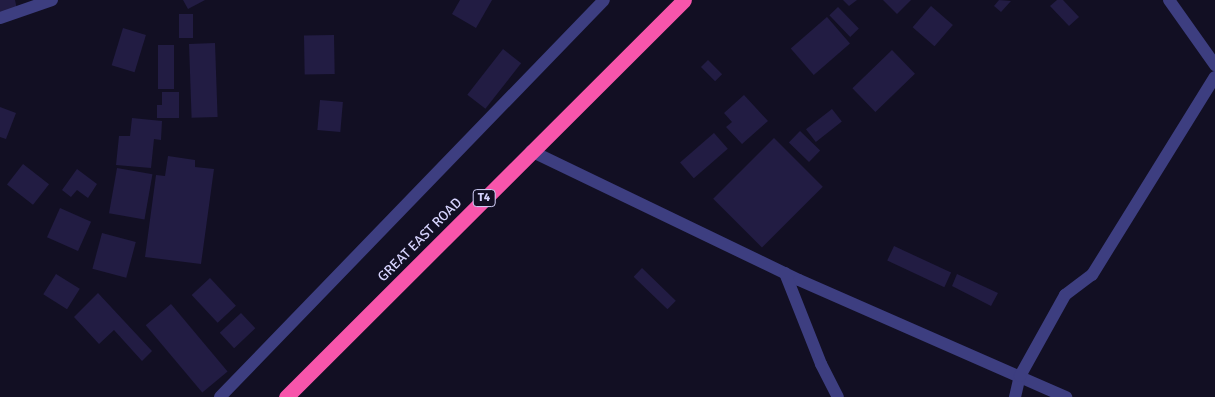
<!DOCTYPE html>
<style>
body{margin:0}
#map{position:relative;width:1215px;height:397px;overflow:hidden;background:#120f23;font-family:Signika,sans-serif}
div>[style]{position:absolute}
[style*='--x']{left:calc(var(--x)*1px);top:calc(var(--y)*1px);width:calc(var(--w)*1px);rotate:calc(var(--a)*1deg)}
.building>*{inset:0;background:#221c43;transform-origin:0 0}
.street>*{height:12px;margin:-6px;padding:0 6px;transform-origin:6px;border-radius:6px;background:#3d3e80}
.highway>*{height:15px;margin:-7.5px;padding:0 7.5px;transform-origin:7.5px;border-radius:7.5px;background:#f755ab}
span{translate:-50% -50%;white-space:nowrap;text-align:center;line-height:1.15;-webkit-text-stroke:4.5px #120f23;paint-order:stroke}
.shield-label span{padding:1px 4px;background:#120f23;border:1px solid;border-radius:4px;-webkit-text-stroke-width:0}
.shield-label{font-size:12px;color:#d6d3fd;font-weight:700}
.street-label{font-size:14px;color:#d6d3fd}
</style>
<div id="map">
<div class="building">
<i style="clip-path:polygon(0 0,15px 0,17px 9px,0 12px)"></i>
<i style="clip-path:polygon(183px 0,205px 0,188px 9px)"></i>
<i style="clip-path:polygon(460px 0,492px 0,476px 28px,452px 14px)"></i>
<i style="clip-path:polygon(843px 0,857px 0,849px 6px)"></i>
<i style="clip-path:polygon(883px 0,911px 0,897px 14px)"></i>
<i style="clip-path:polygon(999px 0,1011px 1px,1001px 12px,994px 6px)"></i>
<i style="clip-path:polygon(1057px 0,1063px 0,1079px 17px,1069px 26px,1050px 6px)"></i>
<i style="left:931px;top:6px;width:29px;height:28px;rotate:41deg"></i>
<i style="left:838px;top:7px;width:30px;height:12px;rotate:46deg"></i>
<i style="left:179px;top:14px;width:14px;height:24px"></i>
<i style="left:827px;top:17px;width:35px;height:48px;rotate:49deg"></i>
<i style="left:123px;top:28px;width:24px;height:39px;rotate:17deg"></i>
<i style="left:334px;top:35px;width:39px;height:30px;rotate:89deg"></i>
<i style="left:215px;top:43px;width:74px;height:26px;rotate:88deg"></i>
<i style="left:158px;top:45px;width:16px;height:44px"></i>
<i style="left:503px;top:49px;width:23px;height:58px;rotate:38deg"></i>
<i style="left:892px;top:50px;width:33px;height:55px;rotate:46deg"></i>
<i style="left:708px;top:60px;width:20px;height:10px;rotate:45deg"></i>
<i style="clip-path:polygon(162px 92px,179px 92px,179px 118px,157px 118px,157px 105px,162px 105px)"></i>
<i style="clip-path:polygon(744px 95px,768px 121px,742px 144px,726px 127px,732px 122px,724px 113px)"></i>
<i style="left:320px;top:100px;width:23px;height:30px;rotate:5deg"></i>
<i style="clip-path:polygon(0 107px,16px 113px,6px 139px,0 137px)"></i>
<i style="left:832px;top:109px;width:16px;height:33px;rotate:52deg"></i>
<i style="clip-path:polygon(132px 118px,162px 121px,161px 140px,154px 139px,151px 168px,116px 165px,119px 136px,130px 136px)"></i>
<i style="left:800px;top:131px;width:28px;height:16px;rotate:44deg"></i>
<i style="left:714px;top:133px;width:21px;height:45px;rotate:49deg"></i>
<i style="left:774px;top:138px;width:69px;height:86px;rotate:45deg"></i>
<i style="clip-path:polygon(168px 156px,195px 160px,195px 167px,214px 169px,201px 264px,145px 257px,156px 175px,165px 176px)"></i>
<i style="left:23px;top:164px;width:33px;height:26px;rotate:38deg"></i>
<i style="left:117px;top:168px;width:36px;height:46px;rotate:10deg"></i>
<i style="clip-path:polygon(77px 169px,97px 184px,88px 198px,77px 190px,71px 197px,62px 190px)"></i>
<i style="left:60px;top:208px;width:34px;height:32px;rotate:24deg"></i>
<i style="left:102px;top:233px;width:35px;height:37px;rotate:15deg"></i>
<i style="left:894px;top:246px;width:63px;height:16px;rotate:25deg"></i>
<i style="left:642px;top:268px;width:47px;height:12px;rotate:44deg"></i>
<i style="left:56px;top:274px;width:28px;height:24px;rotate:32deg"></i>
<i style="clip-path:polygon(957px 274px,998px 293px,991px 306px,952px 286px)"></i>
<i style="left:210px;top:278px;width:38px;height:25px;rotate:47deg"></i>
<i style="clip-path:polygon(98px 293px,152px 351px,142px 361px,114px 330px,99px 344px,74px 317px)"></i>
<i style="left:171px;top:304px;width:88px;height:33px;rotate:50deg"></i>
<i style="left:241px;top:313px;width:21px;height:29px;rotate:47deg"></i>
</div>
<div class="street">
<i style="--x:1169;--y:0;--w:80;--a:54.7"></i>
<i style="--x:0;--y:18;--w:55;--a:-19.1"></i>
<i style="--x:531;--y:151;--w:297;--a:25.7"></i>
<i style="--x:799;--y:280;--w:292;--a:23.7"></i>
<i style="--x:785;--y:273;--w:98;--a:68.4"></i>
<i style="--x:821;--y:364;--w:37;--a:63"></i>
<i style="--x:220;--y:397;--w:552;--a:-45.95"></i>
<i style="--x:1015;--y:397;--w:22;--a:-77"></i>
<i style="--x:1020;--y:376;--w:93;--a:-60.9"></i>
<i style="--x:1065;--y:295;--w:34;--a:-37"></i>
<i style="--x:1092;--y:275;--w:233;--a:-58.2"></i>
</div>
<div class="highway">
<i style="--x:286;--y:397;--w:562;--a:-44.93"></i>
</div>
<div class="shield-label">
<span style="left:484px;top:198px">T4</span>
</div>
<div class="street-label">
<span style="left:420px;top:240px;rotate:-45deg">GREAT EAST ROAD</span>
</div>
</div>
